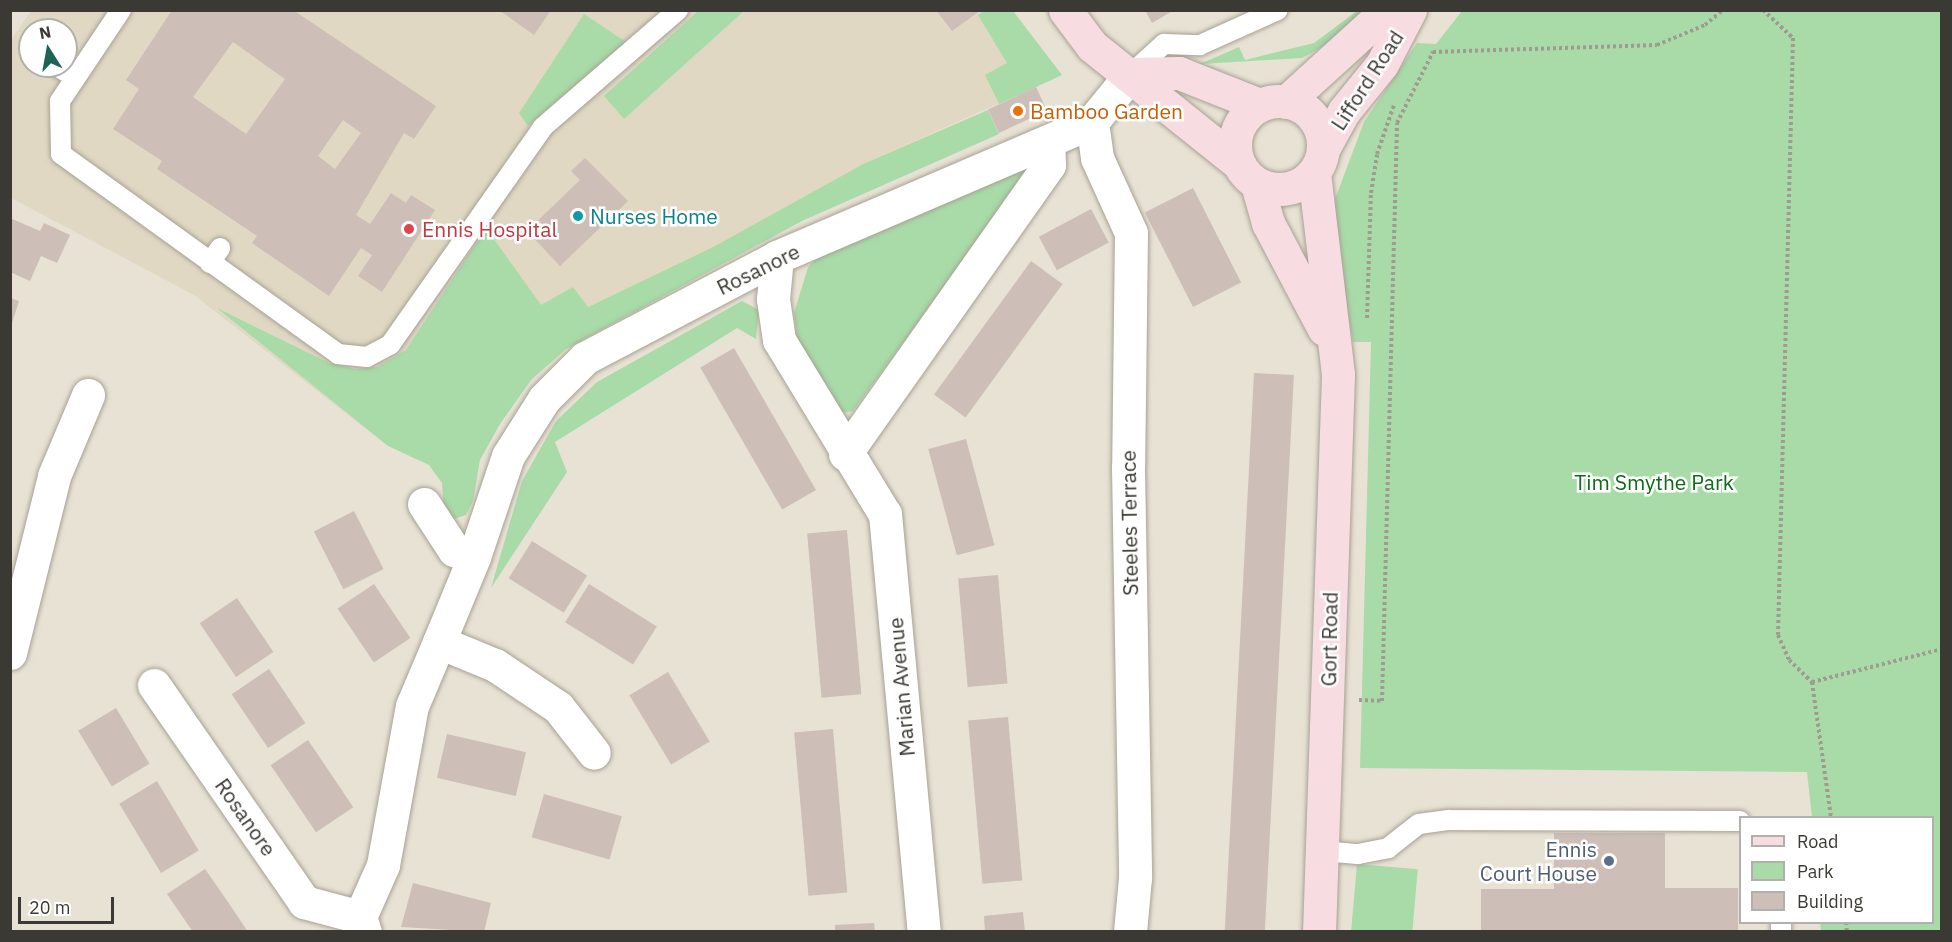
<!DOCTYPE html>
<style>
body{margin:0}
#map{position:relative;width:1952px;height:942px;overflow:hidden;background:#e8e2d4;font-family:"IBM Plex Sans",sans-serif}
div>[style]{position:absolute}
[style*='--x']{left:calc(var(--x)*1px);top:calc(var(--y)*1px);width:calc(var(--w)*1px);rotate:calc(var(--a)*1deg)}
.built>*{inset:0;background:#e0d8c3}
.green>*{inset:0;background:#a8dba7;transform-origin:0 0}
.building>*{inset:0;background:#cdbeb7;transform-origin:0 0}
.path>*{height:4px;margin-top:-2px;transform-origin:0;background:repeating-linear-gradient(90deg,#9f9b91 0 3px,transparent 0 6px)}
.roads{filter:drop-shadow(0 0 2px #a7a295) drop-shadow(0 0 2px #a7a295)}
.service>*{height:20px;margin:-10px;padding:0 10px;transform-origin:10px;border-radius:10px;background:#fff}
.minor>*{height:33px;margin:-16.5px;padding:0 16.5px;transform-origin:16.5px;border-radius:16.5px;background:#fff}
.secondary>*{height:33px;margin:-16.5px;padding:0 16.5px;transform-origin:16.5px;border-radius:16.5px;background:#f7dde1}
.secondary>.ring{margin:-16.5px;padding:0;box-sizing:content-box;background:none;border:33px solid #f7dde1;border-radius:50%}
.dots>*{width:16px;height:16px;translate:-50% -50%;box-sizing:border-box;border:3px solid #fff;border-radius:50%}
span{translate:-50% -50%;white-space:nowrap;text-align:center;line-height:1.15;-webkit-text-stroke:5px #fff;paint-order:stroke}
.street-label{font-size:21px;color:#3b3934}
.food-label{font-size:21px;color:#c56008}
.left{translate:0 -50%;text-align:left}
.culture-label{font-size:21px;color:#0d838f}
.health-label{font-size:21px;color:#be3a42}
.park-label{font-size:21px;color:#106a19}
.service-label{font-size:21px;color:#4e5e75}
.right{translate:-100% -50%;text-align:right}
.frame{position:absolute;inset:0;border:12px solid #3b3934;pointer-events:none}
.legend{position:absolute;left:1739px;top:816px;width:195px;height:108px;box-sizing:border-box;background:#fff;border:2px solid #b1b0ae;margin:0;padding:8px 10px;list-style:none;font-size:18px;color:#3b3934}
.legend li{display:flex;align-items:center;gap:12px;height:30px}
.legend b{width:30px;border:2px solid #b1b0ae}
.north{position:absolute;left:18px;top:18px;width:60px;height:60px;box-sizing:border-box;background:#fff;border:2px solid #b1b0ae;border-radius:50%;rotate:349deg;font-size:16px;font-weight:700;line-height:24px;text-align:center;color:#3b3934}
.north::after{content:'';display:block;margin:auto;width:21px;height:27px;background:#1d6356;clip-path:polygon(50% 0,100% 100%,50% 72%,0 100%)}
.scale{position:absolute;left:18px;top:897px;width:96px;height:27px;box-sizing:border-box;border:3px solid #3b3934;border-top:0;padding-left:8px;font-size:18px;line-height:21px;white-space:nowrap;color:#3b3934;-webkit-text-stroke:4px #fff;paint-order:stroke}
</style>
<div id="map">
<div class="built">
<i style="clip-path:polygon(evenodd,31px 11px,1013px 11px,1062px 75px,863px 164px,713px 247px,587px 307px,388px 446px,194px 295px,11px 198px,11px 40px,31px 11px,30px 30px,66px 30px,66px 66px,30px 66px,30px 30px)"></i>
</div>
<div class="green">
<i style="clip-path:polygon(698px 11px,744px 11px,624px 119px,604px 96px)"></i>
<i style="clip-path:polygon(984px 11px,1013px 11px,1062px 75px,999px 104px,985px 75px,1007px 63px,978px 15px)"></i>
<i style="clip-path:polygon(1357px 11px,1362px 11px,1333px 41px,1302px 58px,1200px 64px,1239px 47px,1245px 60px,1314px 43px)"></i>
<i style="clip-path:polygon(1462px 11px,1941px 11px,1941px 931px,1821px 931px,1820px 923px,1932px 922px,1932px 818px,1812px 817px,1807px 772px,1360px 768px,1371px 342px,1353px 342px,1329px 215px,1364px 122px,1417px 43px,1436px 44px)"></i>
<i style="clip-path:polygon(584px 14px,626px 42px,528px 126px,519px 113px)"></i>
<i style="clip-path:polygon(988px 110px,999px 134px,802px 221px,566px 349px,531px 380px,500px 424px,480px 460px,473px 501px,466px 515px,454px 519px,444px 514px,442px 483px,429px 465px,388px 446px,217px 308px,329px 363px,356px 369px,377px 367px,406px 350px,486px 228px,541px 305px,573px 287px,588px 307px,713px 247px,863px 164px)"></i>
<i style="clip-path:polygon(1034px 164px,853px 411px,836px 414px,797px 338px,794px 313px,808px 267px,831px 245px)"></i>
<i style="clip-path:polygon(742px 301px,759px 310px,756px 339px,737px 328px,555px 442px,567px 472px,491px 588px,522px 481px,556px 421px,597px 382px)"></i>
<i style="left:1357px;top:864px;width:61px;height:67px;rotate:5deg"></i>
</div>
<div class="building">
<i style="clip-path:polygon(evenodd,172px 10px,293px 10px,436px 106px,414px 139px,404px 133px,356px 215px,370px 224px,391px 193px,406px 203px,411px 195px,435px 210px,382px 292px,358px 276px,372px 255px,361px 248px,329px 296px,252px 243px,257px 236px,157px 169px,162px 161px,113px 129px,139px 89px,126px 80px,172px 10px,233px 42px,285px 79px,246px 134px,193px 97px,233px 42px,172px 10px,343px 120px,361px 133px,335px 169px,318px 156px,343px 120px)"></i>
<i style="clip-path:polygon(499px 10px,551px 10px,534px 35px)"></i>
<i style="clip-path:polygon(936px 10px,981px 10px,952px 31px)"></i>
<i style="clip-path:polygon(1145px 10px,1174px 10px,1152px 23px)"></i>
<i style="left:1036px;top:87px;width:26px;height:53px;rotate:65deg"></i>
<i style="clip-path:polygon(585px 158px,628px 201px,560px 266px,527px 231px,580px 180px,571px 171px)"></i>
<i style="left:1193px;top:188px;width:106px;height:54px;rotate:63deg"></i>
<i style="left:1091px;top:209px;width:38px;height:59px;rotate:62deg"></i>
<i style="clip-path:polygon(10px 218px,40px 231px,44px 223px,70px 235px,57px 263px,41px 256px,30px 281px,10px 272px)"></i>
<i style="left:1031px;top:261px;width:39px;height:165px;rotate:36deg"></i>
<i style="clip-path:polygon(10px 298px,19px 301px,11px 326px,10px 326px)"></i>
<i style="left:734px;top:348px;width:164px;height:39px;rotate:60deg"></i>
<i style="left:1254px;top:373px;width:40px;height:559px;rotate:3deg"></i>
<i style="left:966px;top:439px;width:110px;height:39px;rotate:75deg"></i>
<i style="left:354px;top:511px;width:65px;height:45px;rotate:63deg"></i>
<i style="left:847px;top:530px;width:165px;height:40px;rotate:85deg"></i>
<i style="left:532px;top:541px;width:65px;height:44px;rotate:32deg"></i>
<i style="left:998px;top:575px;width:109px;height:40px;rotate:85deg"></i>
<i style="left:374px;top:584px;width:65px;height:44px;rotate:56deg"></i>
<i style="left:589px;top:584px;width:80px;height:45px;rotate:32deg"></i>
<i style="left:237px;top:598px;width:65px;height:45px;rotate:56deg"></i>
<i style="left:269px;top:669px;width:65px;height:45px;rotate:56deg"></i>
<i style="left:668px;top:672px;width:81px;height:45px;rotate:59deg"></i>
<i style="left:116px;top:708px;width:65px;height:44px;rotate:59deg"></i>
<i style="left:1008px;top:717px;width:164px;height:40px;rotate:85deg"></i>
<i style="left:833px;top:729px;width:164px;height:39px;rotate:85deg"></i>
<i style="left:447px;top:734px;width:81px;height:45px;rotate:13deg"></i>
<i style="left:308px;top:740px;width:81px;height:45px;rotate:56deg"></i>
<i style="left:157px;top:781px;width:81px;height:44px;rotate:59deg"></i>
<i style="left:544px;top:794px;width:81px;height:45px;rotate:16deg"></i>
<i style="clip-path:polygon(1554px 833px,1665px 833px,1665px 888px,1738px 888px,1738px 932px,1481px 932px,1481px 889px,1554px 889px)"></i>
<i style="clip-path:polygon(205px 869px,228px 902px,248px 932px,193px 932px,167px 894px)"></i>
<i style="clip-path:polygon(413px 883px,491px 903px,484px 932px,401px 927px)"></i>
<i style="clip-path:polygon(1023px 912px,1025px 932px,985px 932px,984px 916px)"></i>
<i style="clip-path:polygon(874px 923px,875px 932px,835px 932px,835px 925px)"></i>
</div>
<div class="path">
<i style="--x:1763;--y:10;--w:41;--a:43"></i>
<i style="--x:1793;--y:38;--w:597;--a:91.44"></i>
<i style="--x:1778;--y:635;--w:27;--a:66"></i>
<i style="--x:1789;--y:660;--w:32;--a:44"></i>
<i style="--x:1812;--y:682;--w:137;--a:82"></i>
<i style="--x:1367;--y:318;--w:125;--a:-88.2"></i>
<i style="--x:1371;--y:193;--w:39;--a:-81"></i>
<i style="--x:1377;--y:154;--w:52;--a:-70.9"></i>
<i style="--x:1812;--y:682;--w:134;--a:-14.2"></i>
<i style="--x:1359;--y:700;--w:23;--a:2"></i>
<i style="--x:1382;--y:701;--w:578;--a:-88.51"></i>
<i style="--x:1397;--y:123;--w:80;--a:-63.1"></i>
<i style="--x:1433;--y:52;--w:224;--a:-1.8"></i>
<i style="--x:1657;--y:45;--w:52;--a:-22.6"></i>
<i style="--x:1705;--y:25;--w:23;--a:-40"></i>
<i style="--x:1846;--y:922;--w:10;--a:84"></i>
</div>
<div class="roads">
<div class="service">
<i style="--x:121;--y:10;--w:110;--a:123.8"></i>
<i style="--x:60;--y:101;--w:53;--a:88.9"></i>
<i style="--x:61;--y:154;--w:342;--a:35.8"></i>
<i style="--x:338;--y:354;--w:29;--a:6"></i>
<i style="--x:367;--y:357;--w:26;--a:-28"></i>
<i style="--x:390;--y:345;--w:266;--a:-54.9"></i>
<i style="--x:543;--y:127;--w:179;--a:-40.9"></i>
<i style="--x:58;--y:67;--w:17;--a:31"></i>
<i style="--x:1131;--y:74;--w:45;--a:-42.3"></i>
<i style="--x:1164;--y:44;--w:36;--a:2"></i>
<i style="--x:1200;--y:45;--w:85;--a:-24.2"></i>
<i style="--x:210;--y:263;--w:18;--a:-56"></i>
<i style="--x:1322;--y:851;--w:36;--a:5"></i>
<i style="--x:1358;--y:854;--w:31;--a:-11"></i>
<i style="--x:1388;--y:848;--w:39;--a:-38"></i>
<i style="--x:1419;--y:824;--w:30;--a:-8"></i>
<i style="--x:1449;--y:820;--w:291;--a:0.2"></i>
<i style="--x:1781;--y:922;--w:10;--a:90"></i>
</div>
<div class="minor">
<i style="--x:1092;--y:122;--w:36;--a:82"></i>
<i style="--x:1097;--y:158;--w:82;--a:65.6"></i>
<i style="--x:1131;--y:233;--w:234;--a:90.7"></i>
<i style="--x:1128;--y:467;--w:411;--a:89"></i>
<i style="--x:1135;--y:878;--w:54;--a:95.3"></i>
<i style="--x:777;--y:257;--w:42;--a:95.4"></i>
<i style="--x:773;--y:299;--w:41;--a:81.7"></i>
<i style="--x:779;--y:340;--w:204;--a:58.7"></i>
<i style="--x:885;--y:514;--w:420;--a:84.7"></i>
<i style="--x:845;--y:454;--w:354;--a:-54.8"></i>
<i style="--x:1049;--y:165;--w:23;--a:-92"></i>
<i style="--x:424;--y:504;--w:55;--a:56.9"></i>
<i style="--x:454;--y:550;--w:21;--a:19"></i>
<i style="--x:474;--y:557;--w:107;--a:-71.4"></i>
<i style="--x:508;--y:456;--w:67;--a:-57.7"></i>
<i style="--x:544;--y:399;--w:58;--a:-45"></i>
<i style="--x:585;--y:358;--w:217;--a:-27.7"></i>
<i style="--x:777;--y:257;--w:343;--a:-23.2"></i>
<i style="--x:1092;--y:122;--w:62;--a:-50.9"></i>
<i style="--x:439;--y:642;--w:92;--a:-67.6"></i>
<i style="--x:10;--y:653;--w:182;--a:-76"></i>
<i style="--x:54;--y:476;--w:88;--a:-67.2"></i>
<i style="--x:154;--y:685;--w:264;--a:55.3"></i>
<i style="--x:304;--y:902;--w:58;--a:15"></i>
<i style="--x:365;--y:932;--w:16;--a:-108"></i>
<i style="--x:360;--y:917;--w:57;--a:-66.1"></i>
<i style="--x:383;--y:865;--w:162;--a:-79.7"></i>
<i style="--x:412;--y:706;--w:69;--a:-67.1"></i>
<i style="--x:439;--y:642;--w:61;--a:22.3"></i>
<i style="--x:495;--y:665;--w:76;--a:33.7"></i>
<i style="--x:558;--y:707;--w:58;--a:52"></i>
</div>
<div class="secondary">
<i style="--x:1065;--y:10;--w:45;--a:53.1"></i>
<i style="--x:1092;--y:46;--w:187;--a:38.7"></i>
<i style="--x:1131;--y:74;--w:48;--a:-1.2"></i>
<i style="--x:1179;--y:73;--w:87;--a:21.6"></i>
<i class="ring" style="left:1235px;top:101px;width:55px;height:55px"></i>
<i style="--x:1286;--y:102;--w:137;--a:-42.3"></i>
<i style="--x:1323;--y:149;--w:43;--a:-61.1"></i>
<i style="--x:1344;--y:111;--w:60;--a:-51"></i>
<i style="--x:1382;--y:64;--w:61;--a:-62.6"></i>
<i style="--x:1314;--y:173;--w:203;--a:83.2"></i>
<i style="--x:1338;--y:375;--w:557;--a:91.95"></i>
<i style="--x:1257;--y:184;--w:41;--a:74.2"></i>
<i style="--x:1268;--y:223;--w:120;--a:62.2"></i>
</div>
</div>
<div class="dots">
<i style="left:1018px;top:111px;background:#e8710a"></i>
<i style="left:578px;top:216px;background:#0f9aa8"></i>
<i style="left:409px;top:229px;background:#e0444e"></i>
<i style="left:1609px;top:861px;background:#5c6f8a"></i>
</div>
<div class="street-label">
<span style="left:1367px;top:80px;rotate:-57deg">Lifford Road</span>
<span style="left:758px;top:269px;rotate:-26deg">Rosanore</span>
<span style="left:1129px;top:523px;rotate:-91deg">Steeles Terrace</span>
<span style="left:1329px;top:639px;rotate:-89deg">Gort Road</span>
<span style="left:901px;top:687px;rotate:-95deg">Marian Avenue</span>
<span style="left:246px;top:817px;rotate:55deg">Rosanore</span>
</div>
<div class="food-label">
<span class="left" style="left:1030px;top:111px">Bamboo Garden</span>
</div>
<div class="culture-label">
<span class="left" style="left:590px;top:216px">Nurses Home</span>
</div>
<div class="health-label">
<span class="left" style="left:422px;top:229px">Ennis Hospital</span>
</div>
<div class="park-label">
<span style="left:1654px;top:482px">Tim Smythe Park</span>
</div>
<div class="service-label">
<span class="right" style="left:1597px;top:861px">Ennis<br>Court House</span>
</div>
<div class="frame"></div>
<ul class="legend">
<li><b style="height:8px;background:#f7dde1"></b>Road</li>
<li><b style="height:16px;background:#a8dba7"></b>Park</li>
<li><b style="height:16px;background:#cdbeb7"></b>Building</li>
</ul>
<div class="north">N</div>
<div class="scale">20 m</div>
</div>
